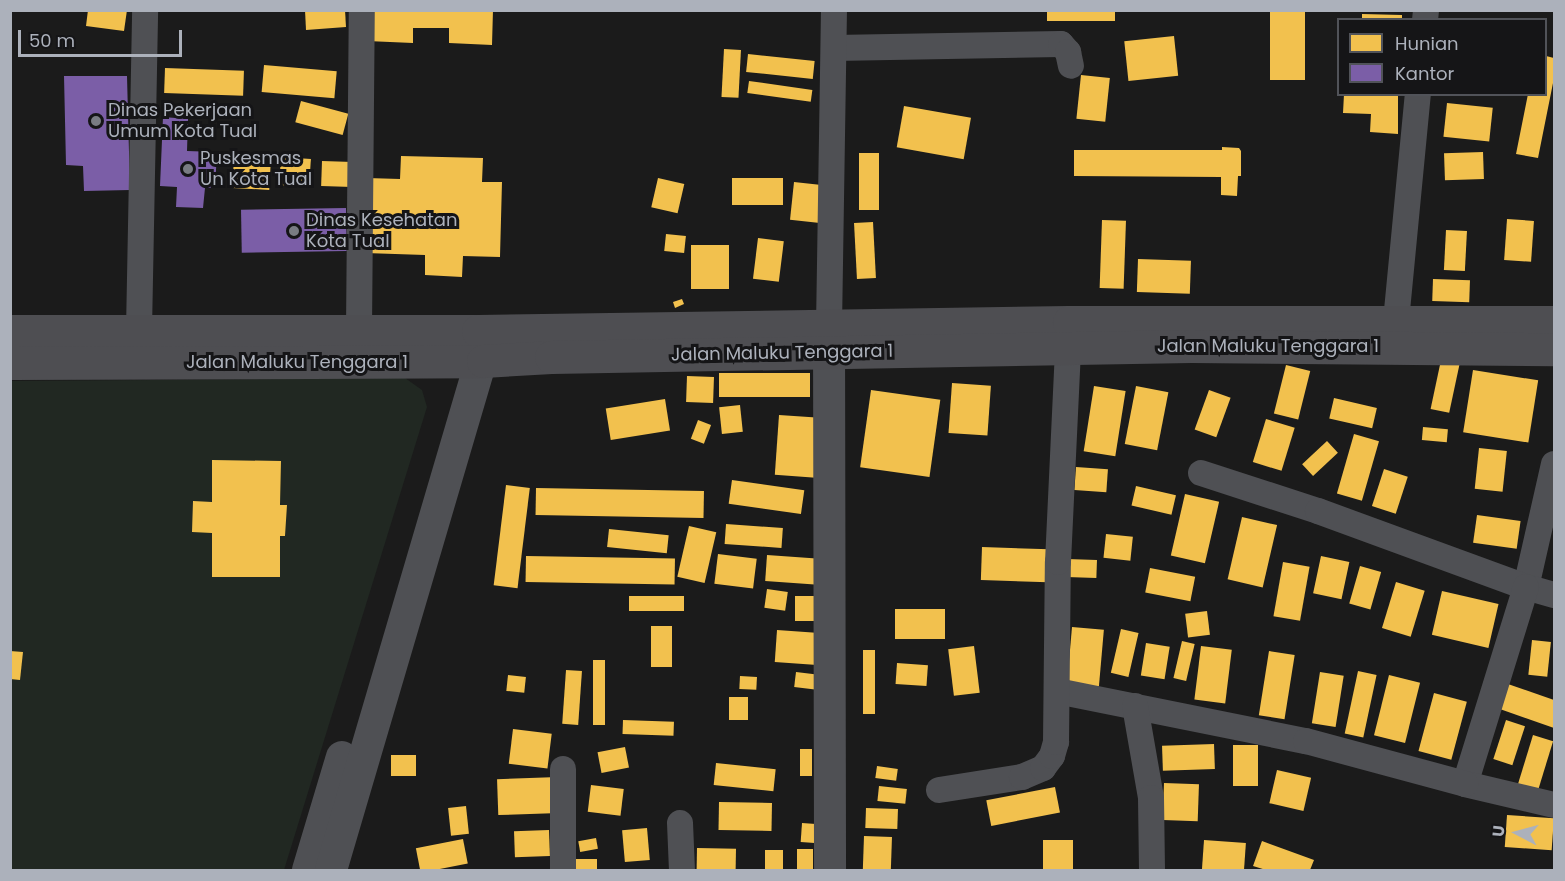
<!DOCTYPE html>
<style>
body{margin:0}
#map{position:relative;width:1565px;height:881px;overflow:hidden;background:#1b1b1b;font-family:Poppins,sans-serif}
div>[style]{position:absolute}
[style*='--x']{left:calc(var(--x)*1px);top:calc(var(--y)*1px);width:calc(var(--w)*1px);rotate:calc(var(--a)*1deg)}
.green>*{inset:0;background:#212822}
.homes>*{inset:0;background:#f2c14e;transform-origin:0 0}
.offices>*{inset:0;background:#7b5ea7;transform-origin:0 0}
.minor>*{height:26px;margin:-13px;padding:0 13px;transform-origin:13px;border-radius:13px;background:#4f5054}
.tertiary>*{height:32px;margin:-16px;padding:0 16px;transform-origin:16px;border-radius:16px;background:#4f5054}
.secondary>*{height:33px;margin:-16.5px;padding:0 16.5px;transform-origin:16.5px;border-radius:16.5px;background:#4e4e52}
.dots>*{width:16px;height:16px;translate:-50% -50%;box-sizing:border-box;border:3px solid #151517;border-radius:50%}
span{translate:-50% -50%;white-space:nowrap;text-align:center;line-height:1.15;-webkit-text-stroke:6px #151517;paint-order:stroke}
.poi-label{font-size:18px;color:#acb1bb}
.left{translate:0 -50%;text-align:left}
.street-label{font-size:18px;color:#acb1bb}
.frame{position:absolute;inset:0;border:12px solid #acb1bb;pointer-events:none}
.legend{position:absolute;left:1337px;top:18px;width:210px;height:78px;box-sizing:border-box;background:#151517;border:2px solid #515359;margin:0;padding:8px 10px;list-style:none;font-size:18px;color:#acb1bb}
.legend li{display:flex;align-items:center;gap:12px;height:30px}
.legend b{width:30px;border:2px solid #515359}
.north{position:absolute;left:1487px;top:803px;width:60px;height:60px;-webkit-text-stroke:4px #151517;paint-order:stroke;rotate:276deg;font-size:16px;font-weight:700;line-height:24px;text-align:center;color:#acb1bb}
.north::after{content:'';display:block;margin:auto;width:21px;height:27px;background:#acb1bb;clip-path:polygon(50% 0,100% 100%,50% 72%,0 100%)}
.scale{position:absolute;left:18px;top:30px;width:164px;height:27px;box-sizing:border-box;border:3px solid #acb1bb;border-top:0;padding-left:8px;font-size:18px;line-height:21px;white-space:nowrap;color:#acb1bb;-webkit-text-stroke:4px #151517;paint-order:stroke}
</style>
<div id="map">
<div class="green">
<i style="clip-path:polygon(405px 378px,422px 390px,427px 407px,284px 870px,11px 870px,11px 381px)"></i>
</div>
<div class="homes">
<i style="clip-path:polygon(88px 10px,127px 10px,124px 31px,86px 26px)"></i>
<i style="clip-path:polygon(305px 10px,345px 10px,346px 27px,306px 30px)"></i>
<i style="clip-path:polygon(368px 10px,493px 10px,492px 45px,449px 43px,449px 28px,413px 28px,413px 43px,367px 41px)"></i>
<i style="left:1047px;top:10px;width:68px;height:11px"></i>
<i style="left:1270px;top:10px;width:35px;height:70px"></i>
<i style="clip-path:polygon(1362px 14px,1402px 15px,1402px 20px,1362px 20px)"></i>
<i style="left:1174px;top:36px;width:40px;height:50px;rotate:84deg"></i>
<i style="left:724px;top:49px;width:17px;height:48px;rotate:3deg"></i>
<i style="left:748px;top:54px;width:67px;height:18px;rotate:6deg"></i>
<i style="clip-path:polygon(1546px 56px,1554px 58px,1554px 78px,1538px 158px,1516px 154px,1528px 94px,1546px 94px)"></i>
<i style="left:264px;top:65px;width:73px;height:27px;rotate:5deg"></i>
<i style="left:165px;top:68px;width:79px;height:25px;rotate:2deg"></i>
<i style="left:1081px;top:75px;width:29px;height:44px;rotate:6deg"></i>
<i style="left:749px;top:81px;width:64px;height:12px;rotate:8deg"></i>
<i style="clip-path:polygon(1344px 94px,1398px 94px,1398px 134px,1370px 132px,1371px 114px,1343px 113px)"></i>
<i style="left:301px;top:101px;width:49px;height:22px;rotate:15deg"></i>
<i style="left:1447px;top:103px;width:46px;height:34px;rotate:6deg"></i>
<i style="left:904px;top:106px;width:68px;height:42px;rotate:10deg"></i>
<i style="clip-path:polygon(1222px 147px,1239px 148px,1241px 151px,1241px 176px,1238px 176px,1237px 196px,1221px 195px,1221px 177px,1074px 176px,1074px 150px,1222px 150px)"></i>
<i style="left:1483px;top:152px;width:27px;height:39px;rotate:88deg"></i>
<i style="left:859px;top:153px;width:20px;height:57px"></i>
<i style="left:234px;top:156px;width:37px;height:32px;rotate:3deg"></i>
<i style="clip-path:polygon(401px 156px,483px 158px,482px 182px,502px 182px,500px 257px,463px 256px,462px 277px,425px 275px,425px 255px,365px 253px,367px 178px,400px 179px)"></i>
<i style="left:281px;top:157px;width:30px;height:28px;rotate:4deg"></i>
<i style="left:322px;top:161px;width:31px;height:25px;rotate:2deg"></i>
<i style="left:658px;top:178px;width:27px;height:30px;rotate:13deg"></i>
<i style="left:783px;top:178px;width:27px;height:51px;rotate:90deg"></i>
<i style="left:794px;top:182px;width:30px;height:38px;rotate:6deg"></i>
<i style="left:1507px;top:219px;width:27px;height:41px;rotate:4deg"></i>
<i style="left:1102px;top:220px;width:24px;height:68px;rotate:2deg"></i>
<i style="left:873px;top:222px;width:56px;height:19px;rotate:87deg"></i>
<i style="left:1446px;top:230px;width:21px;height:40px;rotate:3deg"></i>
<i style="left:666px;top:234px;width:20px;height:17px;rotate:6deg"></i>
<i style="left:758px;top:238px;width:26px;height:41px;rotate:7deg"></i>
<i style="left:729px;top:245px;width:44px;height:38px;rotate:90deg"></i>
<i style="left:1138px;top:259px;width:53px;height:33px;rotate:2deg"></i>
<i style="left:1433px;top:279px;width:37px;height:22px;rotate:2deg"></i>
<i style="clip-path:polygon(682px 299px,684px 304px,675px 308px,673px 302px)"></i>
<i style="left:1441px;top:360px;width:19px;height:50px;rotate:12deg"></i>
<i style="left:1286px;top:365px;width:25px;height:50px;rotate:14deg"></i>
<i style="left:1473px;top:370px;width:66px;height:63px;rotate:9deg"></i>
<i style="left:810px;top:373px;width:24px;height:91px;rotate:90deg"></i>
<i style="left:687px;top:376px;width:27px;height:26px;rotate:2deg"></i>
<i style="left:952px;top:383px;width:39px;height:50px;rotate:4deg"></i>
<i style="left:1094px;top:386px;width:32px;height:66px;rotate:9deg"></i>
<i style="left:1136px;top:386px;width:33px;height:59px;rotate:11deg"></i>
<i style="left:871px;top:390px;width:70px;height:78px;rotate:8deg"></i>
<i style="left:1209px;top:390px;width:23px;height:42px;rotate:20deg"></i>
<i style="left:1334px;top:398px;width:44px;height:21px;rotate:13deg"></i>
<i style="left:665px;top:399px;width:32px;height:60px;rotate:81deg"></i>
<i style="left:740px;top:405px;width:27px;height:21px;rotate:84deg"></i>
<i style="left:779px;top:415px;width:41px;height:60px;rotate:4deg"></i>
<i style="left:1266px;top:419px;width:30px;height:45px;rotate:17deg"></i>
<i style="left:698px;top:420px;width:14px;height:20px;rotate:21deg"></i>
<i style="left:1423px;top:427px;width:25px;height:13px;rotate:5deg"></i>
<i style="left:1354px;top:434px;width:26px;height:62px;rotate:16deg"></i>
<i style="left:1327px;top:441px;width:16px;height:34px;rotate:47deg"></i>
<i style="left:1479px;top:448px;width:28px;height:41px;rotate:6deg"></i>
<i style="clip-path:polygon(212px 460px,281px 461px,280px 505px,287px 505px,285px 536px,280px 536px,280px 577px,212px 577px,212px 533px,192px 532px,193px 501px,212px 502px)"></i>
<i style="left:1076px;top:467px;width:32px;height:23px;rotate:4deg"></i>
<i style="left:1384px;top:469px;width:25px;height:39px;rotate:18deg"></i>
<i style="left:732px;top:480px;width:73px;height:24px;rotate:8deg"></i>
<i style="left:506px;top:485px;width:24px;height:101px;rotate:7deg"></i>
<i style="left:1136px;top:486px;width:41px;height:20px;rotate:13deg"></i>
<i style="left:536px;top:488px;width:168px;height:27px;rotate:1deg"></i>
<i style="left:1185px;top:494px;width:35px;height:63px;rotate:13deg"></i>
<i style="left:1477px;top:515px;width:44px;height:28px;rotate:8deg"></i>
<i style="left:1242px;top:517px;width:36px;height:64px;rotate:13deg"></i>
<i style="left:726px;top:524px;width:57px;height:20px;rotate:4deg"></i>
<i style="left:689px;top:526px;width:28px;height:52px;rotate:13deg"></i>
<i style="left:609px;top:529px;width:60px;height:18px;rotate:6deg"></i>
<i style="left:1106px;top:534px;width:27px;height:24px;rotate:6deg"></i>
<i style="left:982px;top:547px;width:67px;height:33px;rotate:2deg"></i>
<i style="left:718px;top:554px;width:39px;height:30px;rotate:7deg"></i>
<i style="left:767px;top:555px;width:53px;height:26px;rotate:4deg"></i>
<i style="left:526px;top:556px;width:149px;height:26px;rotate:1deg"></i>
<i style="left:1321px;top:556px;width:29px;height:38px;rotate:12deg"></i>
<i style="left:1067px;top:559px;width:30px;height:18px;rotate:2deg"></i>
<i style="left:1283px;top:562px;width:27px;height:55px;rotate:10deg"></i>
<i style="left:1360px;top:566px;width:22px;height:39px;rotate:16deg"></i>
<i style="left:1150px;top:568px;width:46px;height:25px;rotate:11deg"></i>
<i style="left:1396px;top:582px;width:30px;height:48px;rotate:17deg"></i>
<i style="left:767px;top:589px;width:21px;height:19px;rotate:8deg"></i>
<i style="left:1442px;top:591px;width:58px;height:45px;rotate:13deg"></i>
<i style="left:684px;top:596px;width:15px;height:55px;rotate:90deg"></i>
<i style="left:795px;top:596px;width:21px;height:25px"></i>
<i style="left:945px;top:609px;width:30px;height:50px;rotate:90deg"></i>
<i style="left:1207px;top:611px;width:24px;height:22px;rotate:83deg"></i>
<i style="left:651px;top:626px;width:21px;height:41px"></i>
<i style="left:1072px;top:627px;width:32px;height:57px;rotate:5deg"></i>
<i style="left:1121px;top:629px;width:18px;height:45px;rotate:13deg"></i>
<i style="left:777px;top:630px;width:46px;height:32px;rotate:4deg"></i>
<i style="left:1532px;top:640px;width:19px;height:35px;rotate:6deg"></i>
<i style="left:1182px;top:641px;width:13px;height:38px;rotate:13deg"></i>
<i style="left:1146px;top:643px;width:24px;height:33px;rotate:9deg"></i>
<i style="left:974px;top:646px;width:47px;height:26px;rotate:83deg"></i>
<i style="left:1201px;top:646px;width:31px;height:54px;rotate:7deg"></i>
<i style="left:863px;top:650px;width:12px;height:64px"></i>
<i style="clip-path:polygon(10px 651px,23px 652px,20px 680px,10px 679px)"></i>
<i style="left:1269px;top:651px;width:26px;height:65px;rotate:9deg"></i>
<i style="left:593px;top:660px;width:12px;height:65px"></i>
<i style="left:897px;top:663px;width:31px;height:21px;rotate:4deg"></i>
<i style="left:566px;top:670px;width:16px;height:54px;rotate:4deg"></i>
<i style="left:1358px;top:671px;width:19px;height:64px;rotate:12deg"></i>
<i style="left:796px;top:672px;width:23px;height:15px;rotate:7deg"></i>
<i style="left:1320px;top:672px;width:24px;height:52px;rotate:9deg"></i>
<i style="left:508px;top:675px;width:18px;height:16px;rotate:6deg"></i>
<i style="left:1389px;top:675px;width:32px;height:62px;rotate:14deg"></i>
<i style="left:740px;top:676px;width:17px;height:13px;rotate:3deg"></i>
<i style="clip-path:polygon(1505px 683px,1554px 700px,1554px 728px,1497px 708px)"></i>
<i style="left:1434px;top:693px;width:34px;height:60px;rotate:15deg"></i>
<i style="left:729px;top:697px;width:19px;height:23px"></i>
<i style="left:623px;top:720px;width:51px;height:14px;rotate:2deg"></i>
<i style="left:1506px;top:720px;width:20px;height:41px;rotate:18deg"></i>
<i style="left:513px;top:729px;width:39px;height:35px;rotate:7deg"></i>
<i style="left:1533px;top:735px;width:21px;height:55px;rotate:17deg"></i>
<i style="left:1214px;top:744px;width:25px;height:52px;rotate:88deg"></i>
<i style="left:1233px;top:745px;width:25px;height:41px"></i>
<i style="left:625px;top:747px;width:21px;height:28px;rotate:79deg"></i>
<i style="left:800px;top:749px;width:12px;height:27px"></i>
<i style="left:391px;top:755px;width:25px;height:21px"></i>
<i style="left:716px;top:763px;width:60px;height:22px;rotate:6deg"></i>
<i style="left:877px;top:766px;width:21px;height:12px;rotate:8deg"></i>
<i style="left:1277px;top:770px;width:35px;height:34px;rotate:13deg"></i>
<i style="left:558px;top:777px;width:36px;height:61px;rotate:88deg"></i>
<i style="left:1164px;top:783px;width:35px;height:37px;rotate:2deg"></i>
<i style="left:591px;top:785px;width:33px;height:27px;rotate:7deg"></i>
<i style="left:879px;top:786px;width:28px;height:15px;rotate:6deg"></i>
<i style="left:1055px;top:787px;width:26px;height:70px;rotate:79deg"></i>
<i style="left:719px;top:802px;width:53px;height:28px;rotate:1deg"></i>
<i style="left:466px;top:806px;width:28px;height:18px;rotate:84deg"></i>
<i style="left:866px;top:808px;width:32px;height:20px;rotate:2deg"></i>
<i style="left:1507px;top:815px;width:47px;height:32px;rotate:4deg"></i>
<i style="left:802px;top:823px;width:14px;height:19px;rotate:4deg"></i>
<i style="left:647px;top:828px;width:32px;height:25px;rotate:85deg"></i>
<i style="left:549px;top:830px;width:26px;height:35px;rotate:88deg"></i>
<i style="left:864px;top:836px;width:28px;height:34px;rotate:2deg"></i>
<i style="left:596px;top:838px;width:11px;height:18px;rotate:80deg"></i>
<i style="left:463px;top:839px;width:25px;height:48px;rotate:79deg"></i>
<i style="left:1043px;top:840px;width:30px;height:30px"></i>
<i style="left:1204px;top:840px;width:42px;height:30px;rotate:4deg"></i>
<i style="clip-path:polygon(1262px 841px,1314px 860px,1310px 870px,1266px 870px,1253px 866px)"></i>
<i style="left:697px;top:848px;width:39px;height:22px;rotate:1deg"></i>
<i style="left:797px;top:849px;width:16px;height:21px"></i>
<i style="left:765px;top:850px;width:18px;height:20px"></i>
<i style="left:574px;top:859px;width:23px;height:11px"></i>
</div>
<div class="offices">
<i style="clip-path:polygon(64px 76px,127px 76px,130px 190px,84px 191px,83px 166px,66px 165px)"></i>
<i style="clip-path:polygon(163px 117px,188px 119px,187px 151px,217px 152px,215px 188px,205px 188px,203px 208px,176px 207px,177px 187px,160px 186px)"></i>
<i style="left:346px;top:208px;width:43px;height:105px;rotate:89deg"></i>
</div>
<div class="minor">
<i style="--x:1425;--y:20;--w:10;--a:-84"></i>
<i style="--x:834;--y:48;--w:227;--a:-1"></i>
<i style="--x:1061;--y:44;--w:11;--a:49"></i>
<i style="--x:1068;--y:52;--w:14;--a:78"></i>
<i style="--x:1396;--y:321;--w:228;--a:-84.5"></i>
<i style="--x:829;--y:327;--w:317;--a:-89.1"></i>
<i style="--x:139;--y:330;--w:320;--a:-88.9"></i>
<i style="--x:359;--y:330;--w:320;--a:-89.5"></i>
<i style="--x:1554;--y:464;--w:126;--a:102.8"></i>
<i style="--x:1526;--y:587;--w:29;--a:16"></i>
<i style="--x:1201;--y:473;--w:123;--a:18"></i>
<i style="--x:1318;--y:511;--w:221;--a:20.1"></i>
<i style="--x:1526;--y:587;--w:206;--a:107.2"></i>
<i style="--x:1465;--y:784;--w:91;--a:13.3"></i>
<i style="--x:1057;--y:691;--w:254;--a:11.4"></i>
<i style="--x:1306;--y:741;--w:165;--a:15.1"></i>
<i style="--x:1135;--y:706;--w:93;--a:80.1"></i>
<i style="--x:1151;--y:798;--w:72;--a:89.2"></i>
<i style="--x:563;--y:769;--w:101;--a:90"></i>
<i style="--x:939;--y:790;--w:84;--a:-8.9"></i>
<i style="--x:1022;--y:777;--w:23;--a:-23"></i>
<i style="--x:1043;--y:768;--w:15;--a:-53"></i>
<i style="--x:1052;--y:756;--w:15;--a:-74"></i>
<i style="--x:1056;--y:742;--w:180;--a:-89.4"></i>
<i style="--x:1058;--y:562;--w:213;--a:-87.3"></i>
<i style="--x:680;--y:823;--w:47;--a:87.6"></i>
</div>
<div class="tertiary">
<i style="--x:829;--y:327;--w:543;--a:89.89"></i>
<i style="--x:308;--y:870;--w:118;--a:-73.3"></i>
<i style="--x:331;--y:870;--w:556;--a:-73.59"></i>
</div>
<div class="secondary">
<i style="--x:10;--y:331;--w:468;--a:0"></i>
<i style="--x:478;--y:331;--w:591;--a:-0.87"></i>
<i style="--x:1069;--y:322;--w:485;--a:0"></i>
<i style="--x:10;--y:363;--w:473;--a:-0.2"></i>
<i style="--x:483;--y:361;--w:68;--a:-3.4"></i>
<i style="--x:551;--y:357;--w:640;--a:-0.98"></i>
<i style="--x:1191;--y:346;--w:363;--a:0.5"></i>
</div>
<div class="dots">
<i style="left:96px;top:121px;background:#797c83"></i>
<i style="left:188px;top:169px;background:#797c83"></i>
<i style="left:294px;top:231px;background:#797c83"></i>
</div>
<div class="poi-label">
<span class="left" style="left:108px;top:121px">Dinas Pekerjaan<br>Umum Kota Tual</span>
<span class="left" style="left:200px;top:169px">Puskesmas<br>Un Kota Tual</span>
<span class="left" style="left:306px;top:231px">Dinas Kesehatan<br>Kota Tual</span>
</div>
<div class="street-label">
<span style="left:1268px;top:346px">Jalan Maluku Tenggara 1</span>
<span style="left:782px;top:353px;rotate:-1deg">Jalan Maluku Tenggara 1</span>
<span style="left:297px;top:362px">Jalan Maluku Tenggara 1</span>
</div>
<div class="frame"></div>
<ul class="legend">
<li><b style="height:16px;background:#f2c14e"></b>Hunian</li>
<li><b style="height:16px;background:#7b5ea7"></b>Kantor</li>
</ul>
<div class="north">U</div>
<div class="scale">50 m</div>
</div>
